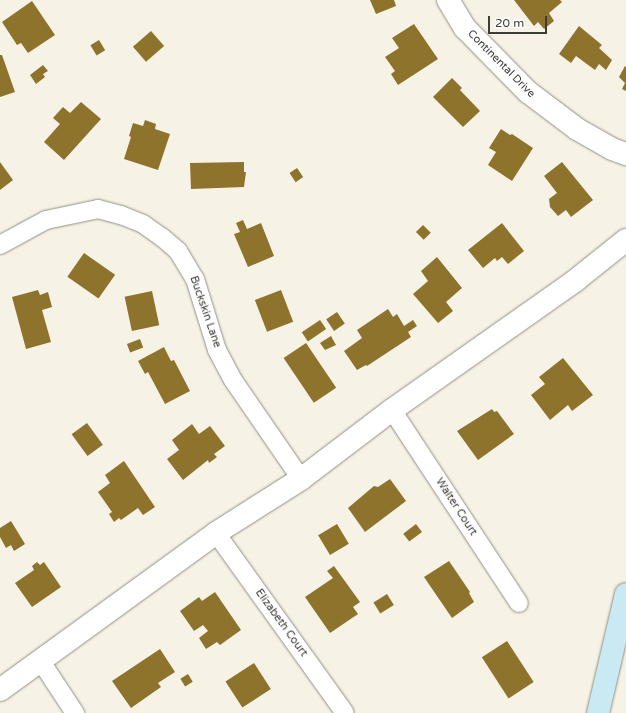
<!DOCTYPE html>
<style>
body{margin:0}
#map{position:relative;width:626px;height:713px;overflow:hidden;background:#f7f2e6;font-family:"Varela Round",sans-serif}
div>[style]{position:absolute}
[style*='--x']{left:calc(var(--x)*1px);top:calc(var(--y)*1px);width:calc(var(--w)*1px);rotate:calc(var(--a)*1deg)}
.building>*{inset:0;background:#8d732c;transform-origin:0 0}
.roads{filter:drop-shadow(0 0 1px #938f84) drop-shadow(0 0 1px #938f84)}
.minor>*{height:18px;margin:-9px;padding:0 9px;transform-origin:9px;border-radius:9px;background:#fff}
.tertiary>*{height:22px;margin:-11px;padding:0 11px;transform-origin:11px;border-radius:11px;background:#fff}
.secondary>*{height:22px;margin:-11px;padding:0 11px;transform-origin:11px;border-radius:11px;background:#caeaf3}
span{translate:-50% -50%;white-space:nowrap;text-align:center;line-height:1.15;-webkit-text-stroke:4px #fff;paint-order:stroke}
.street-label{font-size:11px;color:#3e3c38}
.scale{position:absolute;left:488px;top:16px;width:59px;height:18px;box-sizing:border-box;border:2px solid #3e3c38;border-top:0;padding-left:5px;font-size:12px;line-height:14px;white-space:nowrap;color:#3e3c38;-webkit-text-stroke:3px #fff;paint-order:stroke}
</style>
<div id="map">
<div class="building">
<i style="clip-path:polygon(370px 0,394px 0,396px 6px,376px 14px)"></i>
<i style="clip-path:polygon(514px 0,560px 0,562px 2px,549px 13px,554px 21px,544px 29px,538px 22px,534px 26px)"></i>
<i style="clip-path:polygon(32px 1px,55px 35px,28px 53px,21px 43px,17px 45px,2px 22px)"></i>
<i style="clip-path:polygon(414px 24px,438px 59px,398px 85px,391px 74px,395px 71px,385px 57px,399px 48px,392px 38px)"></i>
<i style="clip-path:polygon(579px 26px,602px 45px,599px 48px,612px 60px,606px 70px,599px 64px,595px 70px,576px 56px,571px 63px,559px 54px)"></i>
<i style="left:151px;top:31px;width:20px;height:24px;rotate:49deg"></i>
<i style="left:99px;top:40px;width:12px;height:10px;rotate:59deg"></i>
<i style="clip-path:polygon(0 55px,2px 55px,15px 92px,0 97px)"></i>
<i style="clip-path:polygon(43px 65px,48px 71px,43px 74px,45px 77px,36px 84px,30px 75px)"></i>
<i style="clip-path:polygon(625px 66px,626px 67px,626px 91px,622px 89px,625px 83px,619px 77px)"></i>
<i style="clip-path:polygon(452px 78px,462px 88px,460px 90px,480px 111px,463px 127px,433px 97px)"></i>
<i style="clip-path:polygon(81px 102px,101px 119px,64px 160px,44px 142px,60px 124px,53px 118px,63px 107px,70px 113px)"></i>
<i style="clip-path:polygon(145px 120px,156px 124px,155px 129px,170px 134px,158px 170px,124px 159px,131px 137px,129px 136px,133px 123px,143px 126px)"></i>
<i style="clip-path:polygon(501px 129px,510px 135px,512px 134px,533px 148px,512px 181px,488px 165px,496px 152px,489px 148px)"></i>
<i style="clip-path:polygon(0 162px,13px 180px,0 190px)"></i>
<i style="clip-path:polygon(244px 162px,244px 172px,246px 172px,244px 187px,191px 189px,190px 163px)"></i>
<i style="clip-path:polygon(562px 162px,593px 200px,571px 217px,566px 210px,558px 216px,550px 207px,549px 199px,557px 193px,544px 176px)"></i>
<i style="left:297px;top:168px;width:11px;height:9px;rotate:56deg"></i>
<i style="clip-path:polygon(243px 220px,247px 229px,261px 223px,274px 256px,248px 267px,234px 234px,240px 232px,236px 223px)"></i>
<i style="clip-path:polygon(502px 223px,524px 251px,508px 264px,502px 257px,497px 261px,495px 258px,483px 268px,468px 250px)"></i>
<i style="left:423px;top:225px;width:11px;height:10px;rotate:45deg"></i>
<i style="left:84px;top:253px;width:38px;height:29px;rotate:35deg"></i>
<i style="clip-path:polygon(437px 257px,462px 288px,446px 302px,453px 311px,438px 323px,413px 294px,428px 281px,421px 271px)"></i>
<i style="clip-path:polygon(38px 290px,40px 295px,48px 292px,52px 307px,42px 310px,51px 342px,26px 349px,12px 297px)"></i>
<i style="left:281px;top:290px;width:34px;height:28px;rotate:69deg"></i>
<i style="left:152px;top:291px;width:35px;height:28px;rotate:78deg"></i>
<i style="clip-path:polygon(388px 309px,393px 317px,397px 314px,404px 326px,413px 320px,417px 326px,408px 332px,411px 337px,367px 366px,366px 365px,357px 370px,344px 351px,362px 338px,357px 330px)"></i>
<i style="left:337px;top:312px;width:14px;height:13px;rotate:56deg"></i>
<i style="left:320px;top:320px;width:11px;height:22px;rotate:56deg"></i>
<i style="clip-path:polygon(331px 336px,336px 345px,325px 350px,320px 343px)"></i>
<i style="left:140px;top:339px;width:9px;height:14px;rotate:69deg"></i>
<i style="left:306px;top:343px;width:54px;height:27px;rotate:56deg"></i>
<i style="clip-path:polygon(164px 347px,171px 361px,174px 360px,190px 391px,165px 404px,148px 372px,145px 374px,138px 361px)"></i>
<i style="clip-path:polygon(563px 358px,593px 395px,572px 411px,568px 405px,550px 420px,531px 395px,545px 384px,539px 377px)"></i>
<i style="clip-path:polygon(492px 409px,494px 412px,497px 411px,514px 434px,478px 460px,457px 431px)"></i>
<i style="left:87px;top:423px;width:27px;height:19px;rotate:54deg"></i>
<i style="clip-path:polygon(192px 424px,199px 434px,210px 426px,225px 446px,214px 454px,217px 457px,209px 463px,208px 460px,183px 480px,167px 459px,179px 450px,172px 440px)"></i>
<i style="clip-path:polygon(124px 461px,155px 507px,143px 515px,138px 508px,121px 520px,119px 518px,114px 522px,109px 514px,112px 512px,98px 492px,110px 483px,105px 475px)"></i>
<i style="clip-path:polygon(390px 479px,406px 501px,365px 532px,348px 508px,374px 486px,378px 487px)"></i>
<i style="clip-path:polygon(11px 521px,25px 544px,14px 551px,11px 545px,6px 548px,0 537px,0 528px)"></i>
<i style="left:337px;top:524px;width:23px;height:22px;rotate:59deg"></i>
<i style="left:416px;top:524px;width:10px;height:16px;rotate:53deg"></i>
<i style="clip-path:polygon(449px 561px,470px 592px,469px 593px,474px 602px,452px 618px,424px 577px)"></i>
<i style="clip-path:polygon(37px 562px,40px 565px,44px 562px,61px 587px,32px 607px,15px 583px,34px 570px,32px 566px)"></i>
<i style="clip-path:polygon(334px 566px,360px 602px,353px 607px,358px 614px,330px 633px,305px 597px,333px 578px,327px 571px)"></i>
<i style="clip-path:polygon(215px 592px,241px 630px,220px 645px,217px 642px,206px 649px,199px 638px,208px 631px,203px 625px,194px 631px,180px 611px,199px 597px,202px 601px)"></i>
<i style="left:387px;top:594px;width:13px;height:16px;rotate:58deg"></i>
<i style="left:507px;top:641px;width:49px;height:30px;rotate:57deg"></i>
<i style="clip-path:polygon(160px 649px,175px 672px,158px 683px,161px 687px,131px 708px,112px 681px)"></i>
<i style="left:254px;top:663px;width:31px;height:34px;rotate:57deg"></i>
<i style="left:188px;top:674px;width:9px;height:9px;rotate:58deg"></i>
</div>
<div class="roads">
<div class="minor">
<i style="--x:0;--y:245;--w:52;--a:-28.5"></i>
<i style="--x:46;--y:220;--w:53;--a:-11.9"></i>
<i style="--x:98;--y:209;--w:24;--a:15"></i>
<i style="--x:121;--y:215;--w:24;--a:22"></i>
<i style="--x:143;--y:224;--w:24;--a:35"></i>
<i style="--x:163;--y:238;--w:20;--a:41"></i>
<i style="--x:178;--y:251;--w:33;--a:59"></i>
<i style="--x:195;--y:279;--w:74;--a:72.8"></i>
<i style="--x:217;--y:350;--w:34;--a:62"></i>
<i style="--x:233;--y:380;--w:120;--a:55.5"></i>
<i style="--x:392;--y:410;--w:231;--a:56.7"></i>
<i style="--x:216;--y:533;--w:221;--a:54.4"></i>
<i style="--x:40;--y:660;--w:64;--a:56.6"></i>
</div>
<div class="tertiary">
<i style="--x:448;--y:0;--w:33;--a:59"></i>
<i style="--x:465;--y:28;--w:90;--a:45.5"></i>
<i style="--x:528;--y:92;--w:61;--a:37.1"></i>
<i style="--x:577;--y:129;--w:40;--a:29.7"></i>
<i style="--x:612;--y:149;--w:15;--a:20"></i>
<i style="--x:0;--y:690;--w:267;--a:-36"></i>
<i style="--x:216;--y:533;--w:101;--a:-32.4"></i>
<i style="--x:301;--y:479;--w:114;--a:-37.2"></i>
<i style="--x:392;--y:410;--w:225;--a:-35.2"></i>
<i style="--x:576;--y:280;--w:64;--a:-38.7"></i>
</div>
<div class="secondary">
<i style="--x:598;--y:713;--w:122;--a:-76.8"></i>
</div>
</div>
<div class="street-label">
<span style="left:501px;top:64px;rotate:45deg">Continental Drive</span>
<span style="left:205px;top:312px;rotate:71deg">Buckskin Lane</span>
<span style="left:456px;top:507px;rotate:57deg">Walter Court</span>
<span style="left:281px;top:623px;rotate:54deg">Elizabeth Court</span>
</div>
<div class="scale">20 m</div>
</div>
